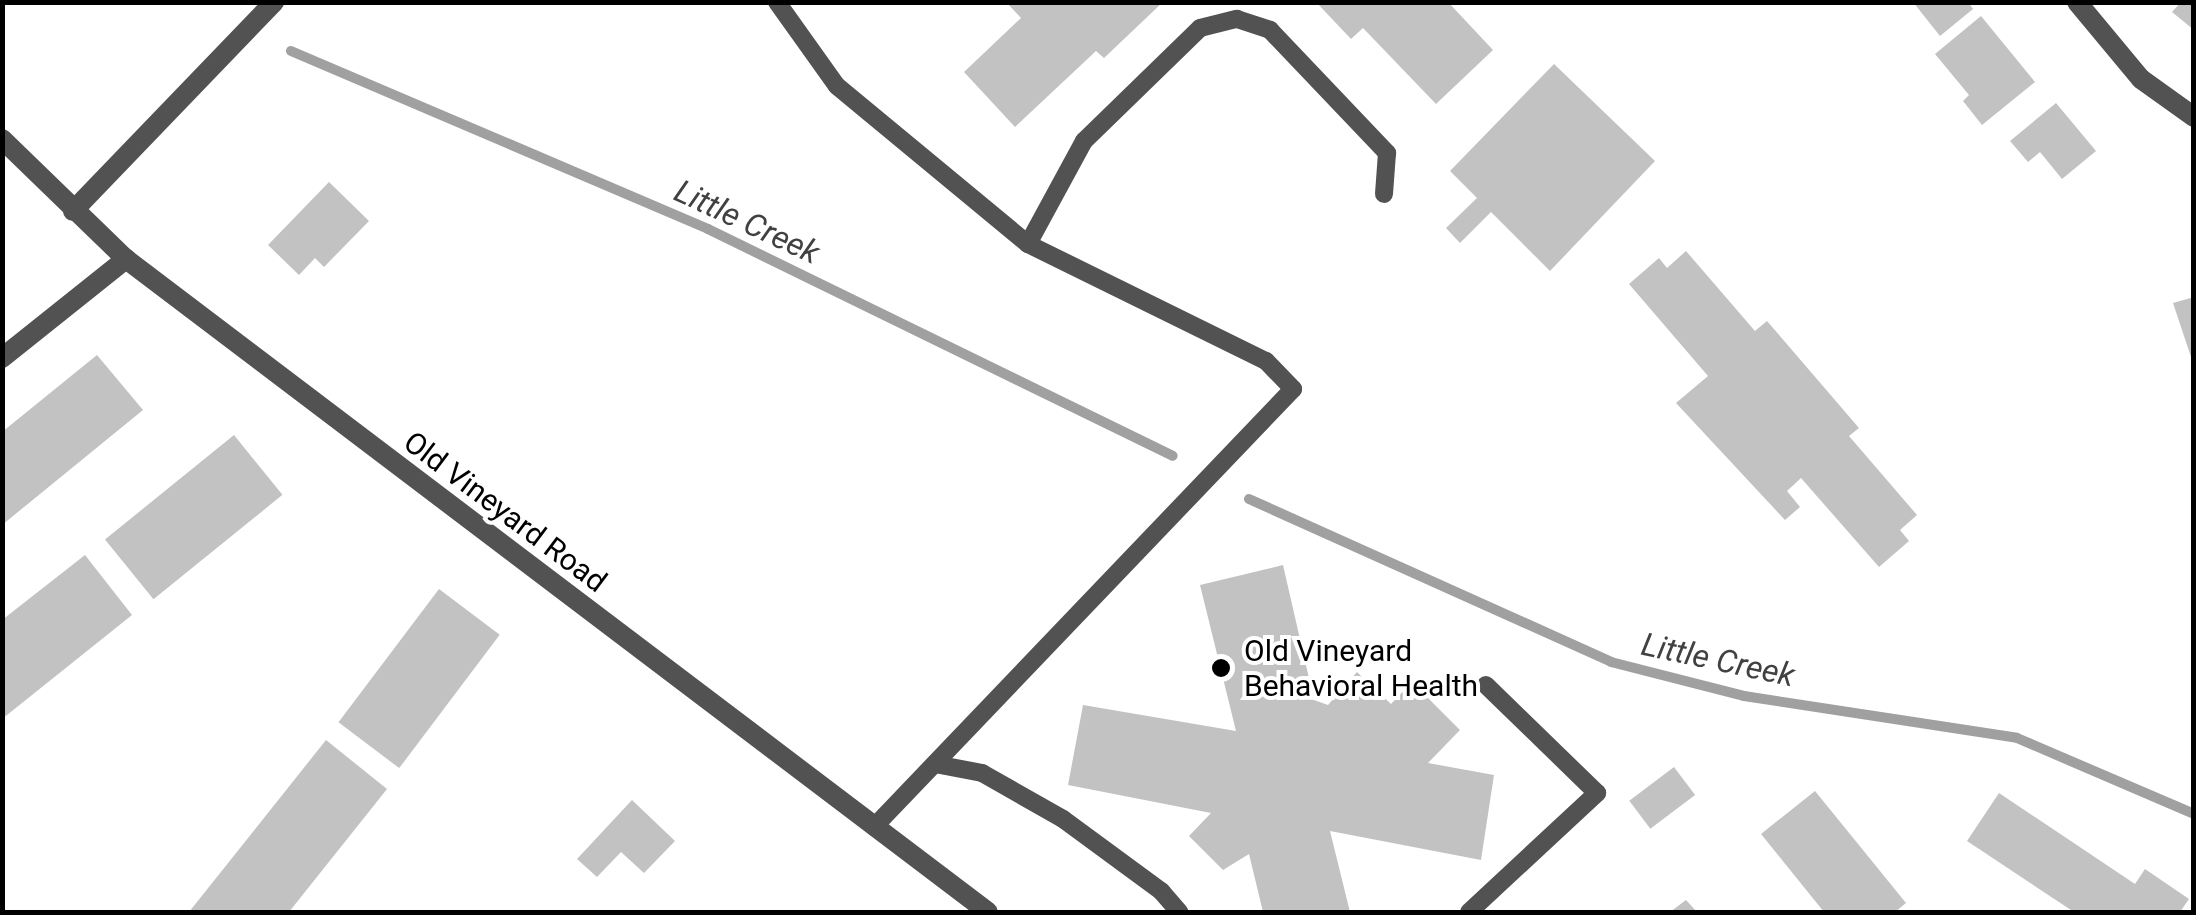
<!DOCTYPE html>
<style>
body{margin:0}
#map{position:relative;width:2196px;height:915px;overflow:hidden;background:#fff;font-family:Roboto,sans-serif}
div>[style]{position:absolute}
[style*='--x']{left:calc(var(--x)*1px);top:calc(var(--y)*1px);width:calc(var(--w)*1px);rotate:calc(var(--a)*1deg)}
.stream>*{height:10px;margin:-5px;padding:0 5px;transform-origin:5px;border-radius:5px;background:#a0a0a0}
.building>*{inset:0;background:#c2c2c2;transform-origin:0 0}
.service>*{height:18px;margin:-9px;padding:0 9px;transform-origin:9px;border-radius:9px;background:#525252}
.minor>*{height:20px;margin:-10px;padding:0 10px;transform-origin:10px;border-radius:10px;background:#525252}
.tertiary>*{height:20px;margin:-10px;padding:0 10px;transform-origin:10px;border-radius:10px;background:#525252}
.dots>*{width:28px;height:28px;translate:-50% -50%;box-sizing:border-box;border:5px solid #fff;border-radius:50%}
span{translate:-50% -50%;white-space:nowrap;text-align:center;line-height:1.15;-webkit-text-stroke:8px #fff;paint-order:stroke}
.street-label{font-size:30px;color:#000}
.poi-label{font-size:30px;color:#000}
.left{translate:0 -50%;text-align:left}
.water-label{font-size:32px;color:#414141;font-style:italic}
.frame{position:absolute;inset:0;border:5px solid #000;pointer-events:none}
</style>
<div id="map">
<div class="stream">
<i style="--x:291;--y:51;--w:453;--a:23.1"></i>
<i style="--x:708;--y:229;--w:517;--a:26.02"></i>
<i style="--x:1249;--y:499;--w:397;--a:24.2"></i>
<i style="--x:1611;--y:662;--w:137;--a:14.3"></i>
<i style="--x:1744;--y:696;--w:276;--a:8.7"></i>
<i style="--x:2017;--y:738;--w:193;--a:23.2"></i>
</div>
<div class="building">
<i style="clip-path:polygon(1006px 2px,1163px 2px,1104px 58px,1096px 51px,1015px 127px,964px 72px,1021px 18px)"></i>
<i style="clip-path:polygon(1316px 2px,1448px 2px,1493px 50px,1436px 104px,1363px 28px,1351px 39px)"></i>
<i style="clip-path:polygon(1913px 2px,1968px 2px,1973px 9px,1940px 36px)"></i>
<i style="clip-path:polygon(2181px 2px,2194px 2px,2194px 30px,2172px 12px)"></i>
<i style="clip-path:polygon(1981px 16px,2035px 82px,1982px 125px,1963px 101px,1969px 95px,1935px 54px)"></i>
<i style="clip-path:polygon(1554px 64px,1655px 161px,1550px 271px,1491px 212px,1460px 243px,1446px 228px,1477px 198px,1450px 171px)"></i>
<i style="clip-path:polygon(2056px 103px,2096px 151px,2062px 179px,2040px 152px,2028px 162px,2010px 141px)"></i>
<i style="clip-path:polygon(329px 182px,369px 221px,324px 267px,315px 258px,299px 275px,268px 245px)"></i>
<i style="clip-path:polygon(1686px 251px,1755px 331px,1767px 321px,1859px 428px,1849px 436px,1917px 515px,1900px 530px,1909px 541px,1879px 567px,1801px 478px,1787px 491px,1800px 507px,1785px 520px,1676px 403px,1708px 376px,1629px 284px,1659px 258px,1667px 268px)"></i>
<i style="clip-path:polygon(2194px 297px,2194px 363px,2193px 363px,2173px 303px)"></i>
<i style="clip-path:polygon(97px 355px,143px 410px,2px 525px,2px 432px)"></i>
<i style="left:234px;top:435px;width:77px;height:166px;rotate:51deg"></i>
<i style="clip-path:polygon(85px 555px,132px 615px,2px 719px,2px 620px)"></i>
<i style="clip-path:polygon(1283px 565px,1314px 700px,1328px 705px,1357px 672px,1391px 704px,1412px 682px,1460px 730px,1428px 763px,1494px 775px,1481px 860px,1330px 831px,1350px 912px,1263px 912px,1249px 854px,1223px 870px,1189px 836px,1211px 813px,1068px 785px,1083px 705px,1236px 731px,1200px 585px)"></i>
<i style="left:439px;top:589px;width:76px;height:167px;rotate:37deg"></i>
<i style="clip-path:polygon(326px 740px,387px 789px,289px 912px,189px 912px)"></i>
<i style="left:1674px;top:767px;width:35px;height:56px;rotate:53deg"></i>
<i style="clip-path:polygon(1815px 791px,1906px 903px,1895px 912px,1824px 912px,1761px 834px)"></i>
<i style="clip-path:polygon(1999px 793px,2135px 884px,2145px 869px,2189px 899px,2180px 912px,2074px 912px,1967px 841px)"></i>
<i style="clip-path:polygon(632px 800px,675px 841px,644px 873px,621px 852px,597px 877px,577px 859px)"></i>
<i style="clip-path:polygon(1686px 900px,1697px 912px,1670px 912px)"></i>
</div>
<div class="service">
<i style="--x:777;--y:2;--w:103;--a:54.5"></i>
<i style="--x:837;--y:86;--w:248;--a:39.6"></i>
<i style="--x:1028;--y:244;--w:265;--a:26.2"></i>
<i style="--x:1266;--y:361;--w:39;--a:46"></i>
<i style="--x:1293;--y:389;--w:606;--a:133.73"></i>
<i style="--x:1028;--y:244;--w:117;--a:-61.5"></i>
<i style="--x:1084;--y:141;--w:162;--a:-44.2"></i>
<i style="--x:1200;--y:28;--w:38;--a:-14"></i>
<i style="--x:1237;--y:19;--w:35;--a:18"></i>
<i style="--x:1270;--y:30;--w:170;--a:46.4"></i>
<i style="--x:1387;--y:153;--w:41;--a:94.2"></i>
<i style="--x:935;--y:764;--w:48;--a:10.8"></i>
<i style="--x:982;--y:773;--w:93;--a:29.6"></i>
<i style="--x:1063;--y:819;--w:122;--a:36.3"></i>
<i style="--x:1161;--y:891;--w:28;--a:49"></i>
<i style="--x:1469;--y:912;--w:175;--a:-42.9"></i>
<i style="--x:1597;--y:793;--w:155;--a:-135.8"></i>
</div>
<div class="minor">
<i style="--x:2077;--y:2;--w:100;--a:50.3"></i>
<i style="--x:2141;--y:79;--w:65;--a:35.6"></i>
<i style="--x:73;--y:211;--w:290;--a:-46.1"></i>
<i style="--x:2;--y:358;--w:159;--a:-38.6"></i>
</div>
<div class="tertiary">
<i style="--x:2;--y:139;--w:173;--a:44.1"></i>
<i style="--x:126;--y:259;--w:1081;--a:37.15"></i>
</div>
<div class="dots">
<i style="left:1221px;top:668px;background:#000"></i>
</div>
<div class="street-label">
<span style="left:505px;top:512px;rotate:37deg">Old Vineyard Road</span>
</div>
<div class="poi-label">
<span class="left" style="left:1244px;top:668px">Old Vineyard<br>Behavioral Health</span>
</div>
<div class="water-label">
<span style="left:747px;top:222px;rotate:25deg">Little Creek</span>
<span style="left:1718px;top:660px;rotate:12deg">Little Creek</span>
</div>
<div class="frame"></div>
</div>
